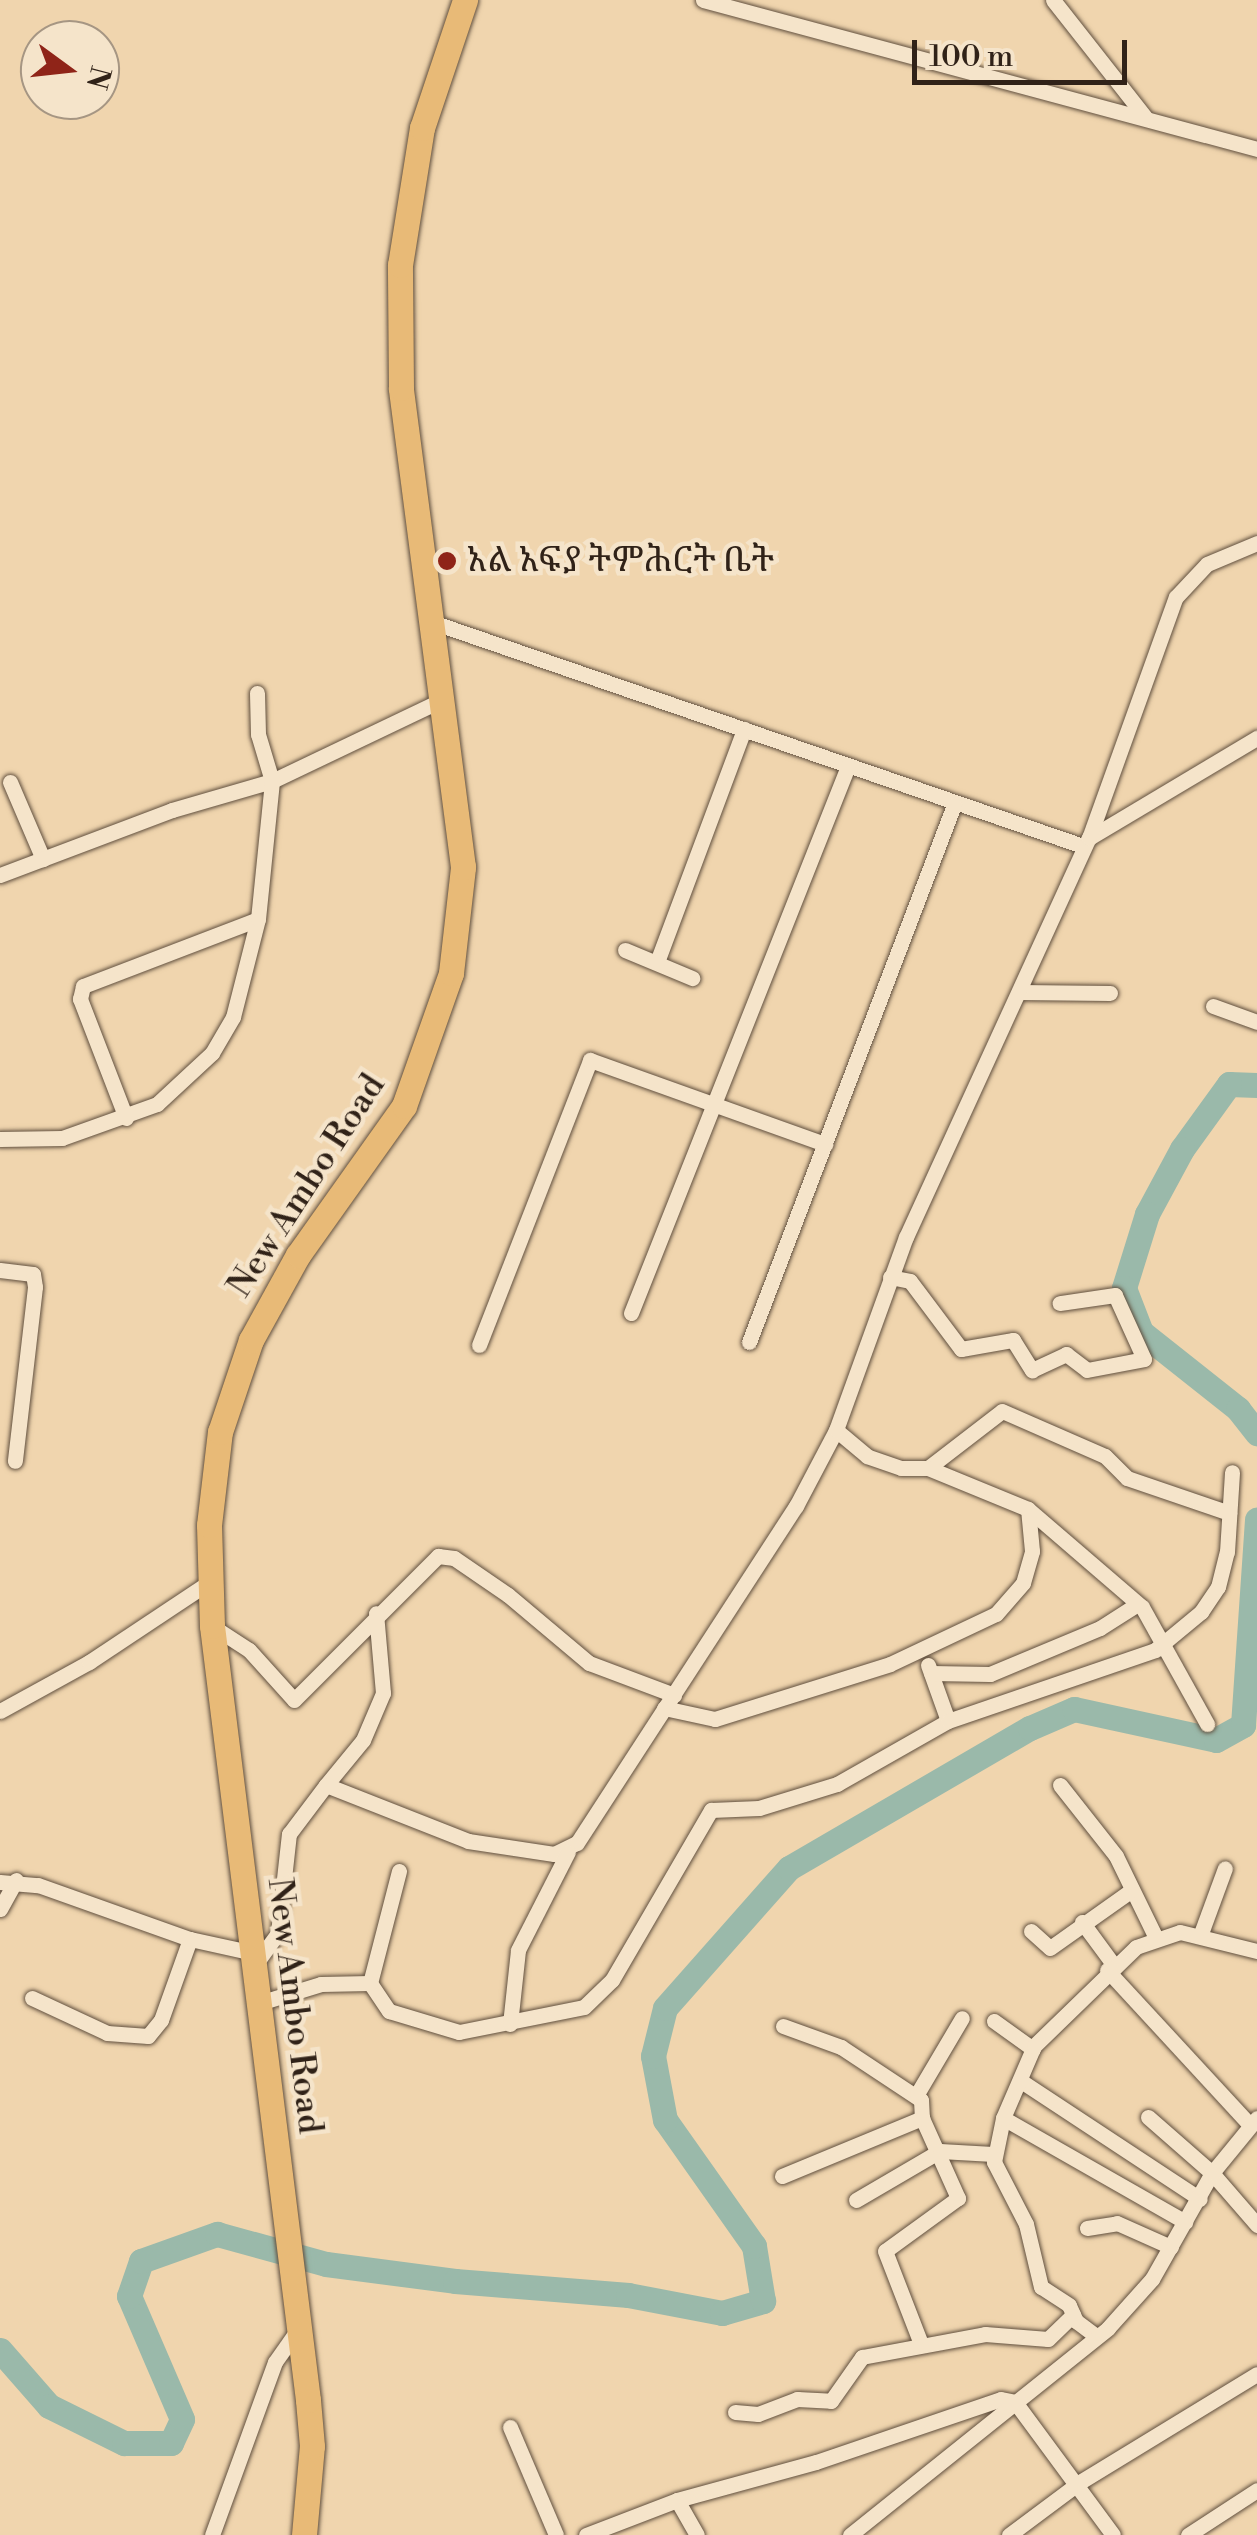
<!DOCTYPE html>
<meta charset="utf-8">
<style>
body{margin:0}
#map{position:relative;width:1257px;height:2535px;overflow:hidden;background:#f0d5ae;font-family:"Libre Bodoni","Noto Serif Ethiopic",serif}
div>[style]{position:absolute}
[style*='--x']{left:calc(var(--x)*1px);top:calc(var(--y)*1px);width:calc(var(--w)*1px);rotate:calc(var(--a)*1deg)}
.river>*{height:25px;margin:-12.5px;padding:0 12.5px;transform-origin:12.5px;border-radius:12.5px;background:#9ab9aa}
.roads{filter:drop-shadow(0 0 2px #604f3e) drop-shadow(0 0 2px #604f3e)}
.street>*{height:15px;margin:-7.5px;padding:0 7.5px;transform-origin:7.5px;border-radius:7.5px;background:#f5e4ca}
.primary>*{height:25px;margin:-12.5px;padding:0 12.5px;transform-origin:12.5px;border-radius:12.5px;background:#e8ba77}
.dots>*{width:28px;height:28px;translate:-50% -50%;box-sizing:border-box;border:5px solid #f5e4ca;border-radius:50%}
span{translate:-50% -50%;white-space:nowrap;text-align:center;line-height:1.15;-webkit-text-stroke:9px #f5e4ca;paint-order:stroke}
.poi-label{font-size:35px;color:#302218}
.left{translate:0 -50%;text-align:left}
.street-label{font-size:35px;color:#302218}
.north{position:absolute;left:20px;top:20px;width:100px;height:100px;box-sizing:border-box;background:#f5e4ca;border:2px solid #a69683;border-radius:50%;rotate:105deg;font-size:28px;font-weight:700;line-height:40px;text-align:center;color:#302218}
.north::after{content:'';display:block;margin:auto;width:35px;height:45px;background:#8f2418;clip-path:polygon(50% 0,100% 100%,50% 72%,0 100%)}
.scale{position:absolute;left:912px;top:40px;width:215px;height:45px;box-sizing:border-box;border:5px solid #302218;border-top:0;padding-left:12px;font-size:30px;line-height:35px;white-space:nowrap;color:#302218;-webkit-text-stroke:8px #f5e4ca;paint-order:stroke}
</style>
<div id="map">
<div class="river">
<i style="--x:1257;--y:1085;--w:28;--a:-178"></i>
<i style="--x:1229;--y:1084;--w:80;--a:125.9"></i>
<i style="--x:1182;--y:1149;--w:74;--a:118.3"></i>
<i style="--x:1147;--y:1214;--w:77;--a:107.3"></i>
<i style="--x:1124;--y:1288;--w:47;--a:68.9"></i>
<i style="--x:1141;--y:1332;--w:124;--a:38.4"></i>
<i style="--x:1238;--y:1409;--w:31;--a:52"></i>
<i style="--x:0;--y:2350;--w:74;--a:48.8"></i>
<i style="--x:49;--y:2406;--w:84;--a:26.3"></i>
<i style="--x:124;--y:2443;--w:47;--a:0"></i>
<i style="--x:171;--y:2443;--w:26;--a:-65"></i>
<i style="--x:182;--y:2419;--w:134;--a:-113.3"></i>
<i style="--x:129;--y:2296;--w:37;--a:-71"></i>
<i style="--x:141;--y:2261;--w:81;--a:-19.6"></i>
<i style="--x:217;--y:2234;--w:113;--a:15.4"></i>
<i style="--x:326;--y:2264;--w:130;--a:7.5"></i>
<i style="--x:455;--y:2281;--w:174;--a:4.6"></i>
<i style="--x:628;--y:2295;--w:96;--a:10.8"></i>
<i style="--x:722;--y:2313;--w:43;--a:-16.3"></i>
<i style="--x:763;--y:2301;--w:56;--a:-99.3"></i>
<i style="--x:754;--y:2246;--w:154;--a:-125.2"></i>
<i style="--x:665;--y:2120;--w:65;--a:-100.6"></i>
<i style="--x:653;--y:2056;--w:49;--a:-76"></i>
<i style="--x:665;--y:2008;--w:187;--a:-48.5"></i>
<i style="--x:789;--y:1868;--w:279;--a:-30.2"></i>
<i style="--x:1030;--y:1728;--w:48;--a:-23.4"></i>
<i style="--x:1074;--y:1709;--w:145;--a:12.3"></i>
<i style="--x:1216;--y:1740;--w:31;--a:-29"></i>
<i style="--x:1243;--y:1725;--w:206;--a:-86.1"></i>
</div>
<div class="roads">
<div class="street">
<i style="--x:703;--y:0;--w:574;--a:15.05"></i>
<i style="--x:1053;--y:0;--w:150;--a:51.8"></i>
<i style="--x:432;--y:622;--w:688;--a:18.99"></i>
<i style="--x:10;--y:782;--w:84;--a:66.8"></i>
<i style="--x:1089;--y:838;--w:196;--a:-30.8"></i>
<i style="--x:0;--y:875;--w:184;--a:-20.7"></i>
<i style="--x:172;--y:810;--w:104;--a:-16.2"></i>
<i style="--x:272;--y:781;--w:191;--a:-25.5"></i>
<i style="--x:625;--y:950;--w:73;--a:22.7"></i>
<i style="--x:657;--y:962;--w:249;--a:-69.5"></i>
<i style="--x:1019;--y:992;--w:91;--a:0.6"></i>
<i style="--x:1213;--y:1006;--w:47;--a:20"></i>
<i style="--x:126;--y:1118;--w:128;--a:-111.1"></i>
<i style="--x:80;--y:999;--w:13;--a:-77"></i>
<i style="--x:83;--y:986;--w:187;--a:-20.9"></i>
<i style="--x:0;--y:1139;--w:62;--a:-0.9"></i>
<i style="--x:62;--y:1138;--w:101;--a:-19.7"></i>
<i style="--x:157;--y:1104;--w:75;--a:-42.8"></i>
<i style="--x:212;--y:1053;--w:42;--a:-59.7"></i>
<i style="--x:233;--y:1017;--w:101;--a:-75.7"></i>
<i style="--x:258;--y:919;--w:139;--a:-84.2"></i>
<i style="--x:272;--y:781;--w:49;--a:-106.6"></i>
<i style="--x:258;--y:734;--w:41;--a:-91.4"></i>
<i style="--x:0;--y:1270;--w:33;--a:7"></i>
<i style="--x:33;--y:1274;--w:13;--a:81"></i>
<i style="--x:35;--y:1287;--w:175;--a:96.6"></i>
<i style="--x:890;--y:1277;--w:20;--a:11"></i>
<i style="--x:910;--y:1281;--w:85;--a:53.1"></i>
<i style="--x:961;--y:1349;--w:53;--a:-9.8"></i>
<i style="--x:1013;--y:1340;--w:36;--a:58"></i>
<i style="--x:1032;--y:1370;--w:38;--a:-25"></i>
<i style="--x:1066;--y:1354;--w:26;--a:37"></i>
<i style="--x:1087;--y:1370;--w:58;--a:-10.9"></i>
<i style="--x:1144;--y:1359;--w:70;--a:-114.4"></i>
<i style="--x:1115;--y:1295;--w:56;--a:171.7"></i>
<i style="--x:631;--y:1313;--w:588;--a:-68.36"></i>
<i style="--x:749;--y:1342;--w:575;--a:-69.11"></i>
<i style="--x:479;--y:1345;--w:306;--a:-68.7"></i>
<i style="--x:590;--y:1060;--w:250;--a:19.7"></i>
<i style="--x:928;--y:1468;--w:93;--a:-37.6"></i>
<i style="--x:1002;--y:1411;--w:112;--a:23.6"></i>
<i style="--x:1105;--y:1456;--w:31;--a:45"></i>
<i style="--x:1127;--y:1478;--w:108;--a:18.9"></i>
<i style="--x:1028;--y:1509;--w:150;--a:40.7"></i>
<i style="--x:1142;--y:1607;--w:134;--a:60.9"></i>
<i style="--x:212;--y:1626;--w:44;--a:33"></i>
<i style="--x:249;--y:1650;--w:67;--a:48"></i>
<i style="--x:294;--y:1700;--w:204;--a:-45"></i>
<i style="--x:438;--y:1556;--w:16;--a:7"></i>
<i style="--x:454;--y:1558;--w:65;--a:34.4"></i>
<i style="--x:508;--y:1595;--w:106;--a:40"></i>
<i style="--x:589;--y:1663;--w:91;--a:20.6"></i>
<i style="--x:928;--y:1665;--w:59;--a:70.3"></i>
<i style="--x:931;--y:1673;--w:59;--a:1"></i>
<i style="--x:990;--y:1674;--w:119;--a:-22.7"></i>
<i style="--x:1100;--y:1628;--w:43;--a:-32.6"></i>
<i style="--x:664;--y:1708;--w:52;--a:12.2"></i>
<i style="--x:715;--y:1719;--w:183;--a:-17.4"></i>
<i style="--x:890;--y:1664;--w:117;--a:-25.3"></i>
<i style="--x:996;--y:1614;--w:41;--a:-48.9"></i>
<i style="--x:1023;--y:1583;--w:33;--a:-74"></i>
<i style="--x:1032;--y:1551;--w:42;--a:-95.4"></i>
<i style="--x:1028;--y:1509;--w:108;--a:-157.7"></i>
<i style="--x:928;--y:1468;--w:27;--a:180"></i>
<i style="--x:901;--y:1468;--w:36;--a:-161"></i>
<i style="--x:867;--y:1456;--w:40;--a:-140"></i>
<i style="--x:0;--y:1711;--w:102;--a:-28.8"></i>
<i style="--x:89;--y:1662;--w:143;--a:-33.6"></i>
<i style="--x:326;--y:1785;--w:58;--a:-50.6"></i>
<i style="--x:363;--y:1740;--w:51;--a:-66.9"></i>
<i style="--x:383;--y:1693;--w:80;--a:-95"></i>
<i style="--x:1060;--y:1785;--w:90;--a:51.7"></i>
<i style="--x:1116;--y:1856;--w:89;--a:64"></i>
<i style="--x:399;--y:1871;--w:116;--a:104.5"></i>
<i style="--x:370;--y:1983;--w:34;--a:56"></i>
<i style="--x:389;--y:2011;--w:73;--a:16.7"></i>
<i style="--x:459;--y:2032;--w:127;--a:-11.3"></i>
<i style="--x:584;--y:2007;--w:39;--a:-44"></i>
<i style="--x:612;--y:1980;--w:197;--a:-59.8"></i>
<i style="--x:711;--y:1810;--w:48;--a:-2.4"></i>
<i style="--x:759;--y:1808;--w:82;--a:-17.1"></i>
<i style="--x:837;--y:1784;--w:128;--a:-29.6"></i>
<i style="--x:948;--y:1721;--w:219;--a:-18.9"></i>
<i style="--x:1155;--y:1650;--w:60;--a:-39.6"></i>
<i style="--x:1201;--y:1612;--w:30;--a:-56"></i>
<i style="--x:1218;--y:1587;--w:36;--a:-76"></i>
<i style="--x:1227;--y:1552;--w:80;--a:-86.4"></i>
<i style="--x:0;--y:1882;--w:38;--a:5"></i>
<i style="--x:38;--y:1885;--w:161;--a:19.6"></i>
<i style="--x:190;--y:1939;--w:60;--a:12.4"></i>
<i style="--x:0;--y:1909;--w:33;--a:-61"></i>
<i style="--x:1082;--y:1922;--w:52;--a:53.6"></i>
<i style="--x:1031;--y:1931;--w:25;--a:42"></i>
<i style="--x:1050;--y:1948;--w:100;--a:-35.3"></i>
<i style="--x:1200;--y:1936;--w:72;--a:-69.8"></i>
<i style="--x:254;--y:1966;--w:41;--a:-54"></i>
<i style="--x:278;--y:1933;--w:100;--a:-83.7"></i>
<i style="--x:289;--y:1834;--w:61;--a:-52.9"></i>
<i style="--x:326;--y:1785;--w:153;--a:21.5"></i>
<i style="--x:468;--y:1841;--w:87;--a:8.6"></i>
<i style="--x:554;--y:1854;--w:25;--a:-26"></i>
<i style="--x:577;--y:1843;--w:402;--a:-57"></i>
<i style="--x:796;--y:1506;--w:86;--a:-62.2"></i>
<i style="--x:836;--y:1430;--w:205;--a:-70.1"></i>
<i style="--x:906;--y:1237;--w:439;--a:-65.4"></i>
<i style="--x:1089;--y:838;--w:256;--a:-70.2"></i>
<i style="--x:1176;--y:597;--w:45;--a:-46.8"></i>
<i style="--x:1207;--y:564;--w:54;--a:-22.8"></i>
<i style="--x:1107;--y:1970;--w:211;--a:47.3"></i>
<i style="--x:32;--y:1998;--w:83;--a:25"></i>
<i style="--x:107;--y:2033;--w:41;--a:4.2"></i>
<i style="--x:148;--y:2036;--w:21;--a:-51"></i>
<i style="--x:161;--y:2020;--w:86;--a:-70.3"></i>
<i style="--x:256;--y:2004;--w:68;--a:-17.1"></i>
<i style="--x:321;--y:1984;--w:49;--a:-1.2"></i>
<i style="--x:994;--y:2021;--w:48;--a:35.7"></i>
<i style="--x:510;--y:2024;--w:74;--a:-83.8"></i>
<i style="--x:518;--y:1950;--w:110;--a:-63"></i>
<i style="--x:783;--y:2026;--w:62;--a:19.9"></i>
<i style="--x:841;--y:2047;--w:96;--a:33.5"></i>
<i style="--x:921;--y:2100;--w:18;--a:87"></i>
<i style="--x:922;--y:2118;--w:88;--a:65.8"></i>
<i style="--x:958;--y:2198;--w:90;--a:144"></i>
<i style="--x:885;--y:2251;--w:100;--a:68.8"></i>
<i style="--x:1021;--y:2081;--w:214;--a:33.4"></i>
<i style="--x:917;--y:2094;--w:88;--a:-59.4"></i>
<i style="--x:1148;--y:2117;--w:85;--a:41.2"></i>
<i style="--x:1212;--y:2173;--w:69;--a:49.1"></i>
<i style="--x:1003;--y:2118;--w:210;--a:29.7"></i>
<i style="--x:782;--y:2176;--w:152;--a:-22.5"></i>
<i style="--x:856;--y:2200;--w:97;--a:-30.3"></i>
<i style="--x:940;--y:2151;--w:53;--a:3.2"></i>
<i style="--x:1087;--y:2228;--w:30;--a:-9"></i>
<i style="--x:1117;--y:2223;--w:59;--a:24"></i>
<i style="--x:1096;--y:2336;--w:25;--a:-143"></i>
<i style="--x:1076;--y:2321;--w:17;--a:-114"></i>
<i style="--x:1069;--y:2305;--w:33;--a:-147"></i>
<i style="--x:1041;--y:2287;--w:65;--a:-103.4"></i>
<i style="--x:1026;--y:2224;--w:70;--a:-117.3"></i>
<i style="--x:994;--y:2162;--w:45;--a:-78.4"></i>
<i style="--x:1003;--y:2118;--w:78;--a:-66.7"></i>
<i style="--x:1034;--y:2046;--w:142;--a:-44.1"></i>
<i style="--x:1136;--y:1947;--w:46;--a:-18.8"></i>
<i style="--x:1180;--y:1932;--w:79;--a:13.9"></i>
<i style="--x:735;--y:2412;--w:23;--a:5"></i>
<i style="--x:758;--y:2414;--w:42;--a:-21"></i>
<i style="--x:797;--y:2399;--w:34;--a:3"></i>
<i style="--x:831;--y:2401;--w:54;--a:-54.8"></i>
<i style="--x:862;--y:2357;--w:125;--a:-10.6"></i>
<i style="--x:985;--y:2334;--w:63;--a:4.5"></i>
<i style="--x:1048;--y:2339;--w:35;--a:-44"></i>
<i style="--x:510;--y:2427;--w:117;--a:66.9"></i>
<i style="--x:677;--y:2500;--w:40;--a:60.3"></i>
<i style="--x:212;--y:2535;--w:184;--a:-70"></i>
<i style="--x:275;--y:2362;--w:42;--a:-54.8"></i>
<i style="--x:586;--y:2535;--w:97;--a:-21"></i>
<i style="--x:677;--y:2500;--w:144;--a:-15.3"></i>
<i style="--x:816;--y:2462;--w:195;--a:-18.8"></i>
<i style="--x:1001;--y:2399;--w:14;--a:12"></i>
<i style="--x:1015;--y:2402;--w:165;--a:53.6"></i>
<i style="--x:850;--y:2535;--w:331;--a:-38.7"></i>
<i style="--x:1108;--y:2328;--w:66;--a:-48.1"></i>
<i style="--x:1152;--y:2279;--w:122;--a:-60.5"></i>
<i style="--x:1212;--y:2173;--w:71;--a:-50.7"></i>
<i style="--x:1009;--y:2535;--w:89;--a:-36.7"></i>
<i style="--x:1080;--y:2482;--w:207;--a:-31.4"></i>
<i style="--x:1188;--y:2535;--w:82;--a:-33.1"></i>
</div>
<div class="primary">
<i style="--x:304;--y:2535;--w:89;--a:-84.9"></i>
<i style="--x:312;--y:2446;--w:46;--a:-95"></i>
<i style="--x:308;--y:2400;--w:780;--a:-97.07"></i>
<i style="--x:212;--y:1626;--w:101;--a:-91.7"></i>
<i style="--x:209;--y:1525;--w:94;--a:-83.3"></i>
<i style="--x:220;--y:1432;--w:97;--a:-71.4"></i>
<i style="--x:251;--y:1340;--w:97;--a:-61.1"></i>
<i style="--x:298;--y:1255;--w:183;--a:-54.6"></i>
<i style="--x:404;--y:1106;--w:141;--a:-70.5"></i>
<i style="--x:451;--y:973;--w:107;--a:-83.5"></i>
<i style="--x:463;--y:867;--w:483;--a:-97.4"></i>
<i style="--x:401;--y:388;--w:123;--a:-90.5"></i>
<i style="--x:400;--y:265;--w:139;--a:-80.9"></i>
<i style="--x:422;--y:128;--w:135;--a:-71.4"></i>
</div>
</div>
<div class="dots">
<i style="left:447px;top:561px;background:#8f2418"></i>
</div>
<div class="poi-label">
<span class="left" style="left:467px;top:561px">አል አፍያ ትምሕርት ቤት</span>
</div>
<div class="street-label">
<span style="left:307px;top:1186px;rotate:-57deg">New Ambo Road</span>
<span style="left:294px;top:2006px;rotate:83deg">New Ambo Road</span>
</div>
<div class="north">N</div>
<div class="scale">100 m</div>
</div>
